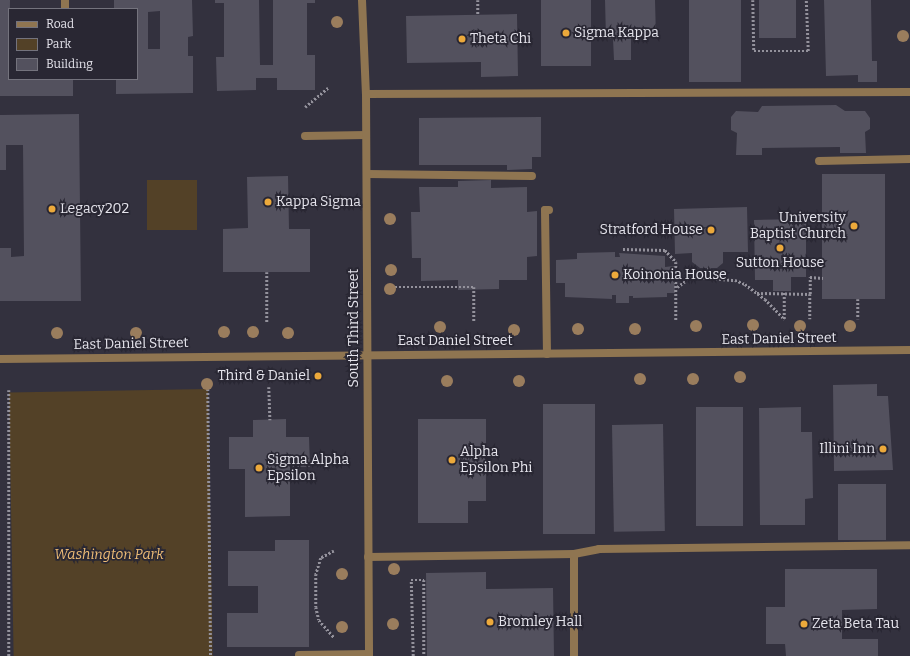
<!DOCTYPE html>
<style>
body{margin:0}
#map{position:relative;width:910px;height:656px;overflow:hidden;background:#33313e;font-family:Bitter,serif}
div>[style]{position:absolute}
[style*='--x']{left:calc(var(--x)*1px);top:calc(var(--y)*1px);width:calc(var(--w)*1px);rotate:calc(var(--a)*1deg)}
.green>*{inset:0;background:#534127;transform-origin:0 0}
.building>*{inset:0;background:#53515e;transform-origin:0 0}
.path>*{height:2.5px;margin-top:-1.25px;transform-origin:0;background:repeating-linear-gradient(90deg,#94929c 0 2px,transparent 0 4px)}
.service>*{height:8px;margin:-4px;padding:0 4px;transform-origin:4px;border-radius:4px;background:#8f7551}
.minor>*{height:8px;margin:-4px;padding:0 4px;transform-origin:4px;border-radius:4px;background:#8f7551}
.trees>*{width:12px;height:12px;margin:-6px;border-radius:50%;background:#9a7d5d}
.dots>*{width:11px;height:11px;translate:-50% -50%;box-sizing:border-box;border:2px solid #292733;border-radius:50%}
span{translate:-50% -50%;white-space:nowrap;text-align:center;line-height:1.15;-webkit-text-stroke:3.5px #292733;paint-order:stroke}
.poi-label{font-size:14px;color:#e5e4ec}
.left{translate:0 -50%;text-align:left}
.right{translate:-100% -50%;text-align:right}
.street-label{font-size:14px;color:#e5e4ec}
.park-label{font-size:14px;color:#eebc76;font-style:italic}
.legend{position:absolute;left:8px;top:8px;width:130px;height:72px;box-sizing:border-box;background:#292733;border:1px solid #74737d;margin:0;padding:5px 7px;list-style:none;font-size:12px;color:#e5e4ec}
.legend li{display:flex;align-items:center;gap:8px;height:20px}
.legend b{width:20px;border:1px solid #74737d}
</style>
<div id="map">
<div class="green">
<i style="left:147px;top:180px;width:50px;height:50px"></i>
<i style="left:208px;top:389px;width:267px;height:199px;rotate:89deg"></i>
</div>
<div class="building">
<i style="clip-path:polygon(0 0,10px 0,9px 79px,73px 79px,73px 96px,0 96px)"></i>
<i style="clip-path:polygon(evenodd,114px 0,192px 0,193px 36px,188px 37px,188px 56px,193px 56px,193px 93px,116px 94px,116px 79px,137px 79px,137px 9px,114px 9px,114px 0,160px 11px,160px 49px,148px 49px,148px 12px,160px 11px)"></i>
<i style="clip-path:polygon(215px 0,259px 0,260px 65px,273px 65px,273px 0,315px 0,315px 3px,307px 3px,307px 55px,315px 55px,315px 90px,277px 90px,277px 78px,256px 78px,256px 90px,217px 91px,216px 57px,224px 57px,224px 3px,215px 3px)"></i>
<i style="left:541px;top:0;width:50px;height:66px"></i>
<i style="clip-path:polygon(605px 0,655px 0,656px 37px,631px 37px,631px 60px,614px 60px,613px 39px,606px 39px)"></i>
<i style="left:689px;top:0;width:52px;height:82px"></i>
<i style="left:759px;top:0;width:37px;height:38px"></i>
<i style="clip-path:polygon(824px 0,871px 0,872px 61px,877px 61px,877px 82px,858px 82px,858px 75px,826px 76px)"></i>
<i style="clip-path:polygon(517px 14px,518px 76px,481px 77px,481px 62px,407px 63px,406px 16px)"></i>
<i style="clip-path:polygon(836px 105px,845px 111px,865px 111px,870px 118px,870px 129px,865px 132px,866px 153px,840px 153px,840px 147px,762px 148px,762px 155px,736px 155px,737px 133px,731px 130px,731px 117px,736px 111px,758px 112px,762px 106px)"></i>
<i style="clip-path:polygon(79px 114px,81px 301px,0 301px,0 248px,11px 248px,11px 257px,24px 256px,23px 145px,6px 145px,6px 170px,0 170px,0 115px)"></i>
<i style="clip-path:polygon(541px 117px,541px 157px,532px 157px,532px 169px,507px 170px,507px 165px,419px 165px,419px 118px)"></i>
<i style="left:885px;top:174px;width:125px;height:63px;rotate:90deg"></i>
<i style="clip-path:polygon(288px 176px,289px 229px,310px 229px,310px 272px,223px 272px,223px 229px,248px 228px,247px 177px)"></i>
<i style="clip-path:polygon(491px 180px,491px 188px,527px 187px,527px 212px,537px 211px,537px 256px,527px 257px,527px 280px,499px 280px,499px 289px,458px 290px,458px 280px,421px 281px,421px 258px,412px 258px,411px 212px,420px 212px,419px 187px,458px 187px,458px 181px)"></i>
<i style="clip-path:polygon(747px 207px,748px 252px,723px 252px,723px 263px,717px 268px,700px 268px,692px 262px,692px 253px,675px 254px,674px 209px)"></i>
<i style="clip-path:polygon(806px 219px,806px 277px,791px 277px,791px 291px,773px 291px,773px 280px,755px 280px,754px 220px)"></i>
<i style="clip-path:polygon(615px 252px,615px 257px,620px 257px,619px 253px,665px 256px,665px 267px,674px 266px,675px 293px,667px 293px,667px 297px,633px 298px,633px 296px,629px 296px,629px 303px,616px 303px,616px 295px,612px 295px,612px 299px,565px 297px,565px 283px,556px 283px,556px 260px,577px 259px,577px 253px)"></i>
<i style="clip-path:polygon(877px 384px,877px 396px,888px 396px,893px 470px,834px 471px,833px 385px)"></i>
<i style="left:543px;top:404px;width:52px;height:130px"></i>
<i style="left:696px;top:407px;width:47px;height:119px"></i>
<i style="clip-path:polygon(801px 407px,801px 432px,812px 432px,813px 498px,805px 499px,805px 525px,760px 525px,759px 408px)"></i>
<i style="clip-path:polygon(286px 419px,286px 437px,309px 437px,310px 467px,290px 467px,290px 516px,245px 517px,245px 469px,229px 469px,229px 437px,253px 437px,253px 420px)"></i>
<i style="clip-path:polygon(418px 419px,486px 419px,486px 501px,468px 501px,468px 523px,418px 523px)"></i>
<i style="left:663px;top:424px;width:107px;height:51px;rotate:89deg"></i>
<i style="left:838px;top:484px;width:48px;height:56px"></i>
<i style="clip-path:polygon(275px 540px,309px 540px,309px 647px,227px 647px,227px 613px,258px 613px,258px 586px,228px 586px,228px 551px,275px 551px)"></i>
<i style="clip-path:polygon(785px 569px,877px 569px,877px 609px,842px 610px,842px 639px,878px 639px,878px 656px,786px 656px,785px 644px,766px 644px,766px 607px,785px 607px)"></i>
<i style="clip-path:polygon(486px 572px,486px 589px,553px 588px,554px 656px,427px 656px,426px 573px)"></i>
</div>
<div class="path">
<i style="--x:478;--y:0;--w:15;--a:90"></i>
<i style="--x:753;--y:0;--w:51;--a:88.9"></i>
<i style="--x:754;--y:51;--w:54;--a:0"></i>
<i style="--x:808;--y:51;--w:51;--a:-92.2"></i>
<i style="--x:305;--y:107;--w:30;--a:-40"></i>
<i style="--x:623;--y:249;--w:42;--a:1.4"></i>
<i style="--x:665;--y:250;--w:16;--a:47"></i>
<i style="--x:676;--y:262;--w:58;--a:90"></i>
<i style="--x:709;--y:268;--w:9;--a:90"></i>
<i style="--x:267;--y:272;--w:51;--a:90"></i>
<i style="--x:395;--y:287;--w:79;--a:0"></i>
<i style="--x:474;--y:287;--w:34;--a:90"></i>
<i style="--x:677;--y:287;--w:16;--a:-35"></i>
<i style="--x:690;--y:278;--w:9;--a:-6"></i>
<i style="--x:699;--y:277;--w:36;--a:5"></i>
<i style="--x:735;--y:280;--w:11;--a:22"></i>
<i style="--x:745;--y:284;--w:25;--a:37"></i>
<i style="--x:765;--y:299;--w:28;--a:46"></i>
<i style="--x:784;--y:319;--w:28;--a:-90"></i>
<i style="--x:757;--y:293;--w:53;--a:1.1"></i>
<i style="--x:810;--y:294;--w:25;--a:90"></i>
<i style="--x:810;--y:294;--w:17;--a:-90"></i>
<i style="--x:810;--y:277;--w:13;--a:4"></i>
<i style="--x:858;--y:299;--w:20;--a:90"></i>
<i style="--x:269;--y:387;--w:33;--a:88"></i>
<i style="--x:208;--y:389;--w:267;--a:89.4"></i>
<i style="--x:9;--y:390;--w:266;--a:90"></i>
<i style="--x:334;--y:551;--w:15;--a:152"></i>
<i style="--x:321;--y:558;--w:17;--a:107"></i>
<i style="--x:316;--y:574;--w:33;--a:90"></i>
<i style="--x:316;--y:607;--w:13;--a:77"></i>
<i style="--x:319;--y:620;--w:23;--a:49"></i>
<i style="--x:413;--y:656;--w:76;--a:-91.5"></i>
<i style="--x:411;--y:580;--w:13;--a:0"></i>
<i style="--x:424;--y:580;--w:76;--a:90"></i>
</div>
<div class="service">
<i style="--x:65;--y:0;--w:9;--a:90"></i>
<i style="--x:366;--y:94;--w:544;--a:-0.21"></i>
<i style="--x:305;--y:136;--w:61;--a:-0.9"></i>
<i style="--x:819;--y:161;--w:91;--a:-1.3"></i>
<i style="--x:367;--y:174;--w:165;--a:0.7"></i>
<i style="--x:547;--y:354;--w:144;--a:-90.8"></i>
<i style="--x:545;--y:210;--w:4;--a:0"></i>
<i style="--x:574;--y:554;--w:102;--a:90"></i>
<i style="--x:368;--y:557;--w:206;--a:-0.8"></i>
<i style="--x:574;--y:554;--w:25;--a:-11"></i>
<i style="--x:599;--y:549;--w:311;--a:-0.7"></i>
<i style="--x:299;--y:655;--w:70;--a:-0.8"></i>
</div>
<div class="minor">
<i style="--x:362;--y:0;--w:94;--a:87.6"></i>
<i style="--x:366;--y:94;--w:562;--a:89.69"></i>
<i style="--x:0;--y:359;--w:910;--a:-0.57"></i>
</div>
<div class="trees">
<i style="left:337px;top:22px"></i>
<i style="left:903px;top:36px"></i>
<i style="left:390px;top:219px"></i>
<i style="left:391px;top:270px"></i>
<i style="left:390px;top:289px"></i>
<i style="left:753px;top:325px"></i>
<i style="left:696px;top:326px"></i>
<i style="left:800px;top:326px"></i>
<i style="left:850px;top:326px"></i>
<i style="left:440px;top:327px"></i>
<i style="left:578px;top:329px"></i>
<i style="left:635px;top:329px"></i>
<i style="left:514px;top:330px"></i>
<i style="left:224px;top:332px"></i>
<i style="left:253px;top:332px"></i>
<i style="left:57px;top:333px"></i>
<i style="left:136px;top:333px"></i>
<i style="left:288px;top:333px"></i>
<i style="left:740px;top:377px"></i>
<i style="left:640px;top:379px"></i>
<i style="left:693px;top:379px"></i>
<i style="left:447px;top:381px"></i>
<i style="left:519px;top:381px"></i>
<i style="left:207px;top:384px"></i>
<i style="left:394px;top:569px"></i>
<i style="left:342px;top:574px"></i>
<i style="left:393px;top:624px"></i>
<i style="left:342px;top:627px"></i>
</div>
<div class="dots">
<i style="left:566px;top:33px;background:#eca93b"></i>
<i style="left:462px;top:39px;background:#eca93b"></i>
<i style="left:268px;top:202px;background:#eca93b"></i>
<i style="left:52px;top:209px;background:#eca93b"></i>
<i style="left:854px;top:226px;background:#eca93b"></i>
<i style="left:711px;top:230px;background:#eca93b"></i>
<i style="left:780px;top:248px;background:#eca93b"></i>
<i style="left:615px;top:275px;background:#eca93b"></i>
<i style="left:318px;top:376px;background:#eca93b"></i>
<i style="left:883px;top:449px;background:#eca93b"></i>
<i style="left:452px;top:460px;background:#eca93b"></i>
<i style="left:259px;top:468px;background:#eca93b"></i>
<i style="left:490px;top:622px;background:#eca93b"></i>
<i style="left:804px;top:624px;background:#eca93b"></i>
</div>
<div class="poi-label">
<span class="left" style="left:574px;top:33px">Sigma Kappa</span>
<span class="left" style="left:470px;top:39px">Theta Chi</span>
<span class="left" style="left:276px;top:202px">Kappa Sigma</span>
<span class="left" style="left:60px;top:209px">Legacy202</span>
<span class="right" style="left:846px;top:226px">University<br>Baptist Church</span>
<span class="right" style="left:703px;top:230px">Stratford House</span>
<span style="left:780px;top:263px">Sutton House</span>
<span class="left" style="left:623px;top:275px">Koinonia House</span>
<span class="right" style="left:310px;top:376px">Third &amp; Daniel</span>
<span class="right" style="left:875px;top:449px">Illini Inn</span>
<span class="left" style="left:460px;top:460px">Alpha<br>Epsilon Phi</span>
<span class="left" style="left:267px;top:468px">Sigma Alpha<br>Epsilon</span>
<span class="left" style="left:498px;top:622px">Bromley Hall</span>
<span class="left" style="left:812px;top:624px">Zeta Beta Tau</span>
</div>
<div class="street-label">
<span style="left:354px;top:328px;rotate:-90deg">South Third Street</span>
<span style="left:779px;top:339px;rotate:-1deg">East Daniel Street</span>
<span style="left:455px;top:341px">East Daniel Street</span>
<span style="left:131px;top:344px;rotate:-1deg">East Daniel Street</span>
</div>
<div class="park-label">
<span style="left:109px;top:555px">Washington Park</span>
</div>
<ul class="legend">
<li><b style="height:5px;background:#8f7551"></b>Road</li>
<li><b style="height:11px;background:#534127"></b>Park</li>
<li><b style="height:11px;background:#53515e"></b>Building</li>
</ul>
</div>
